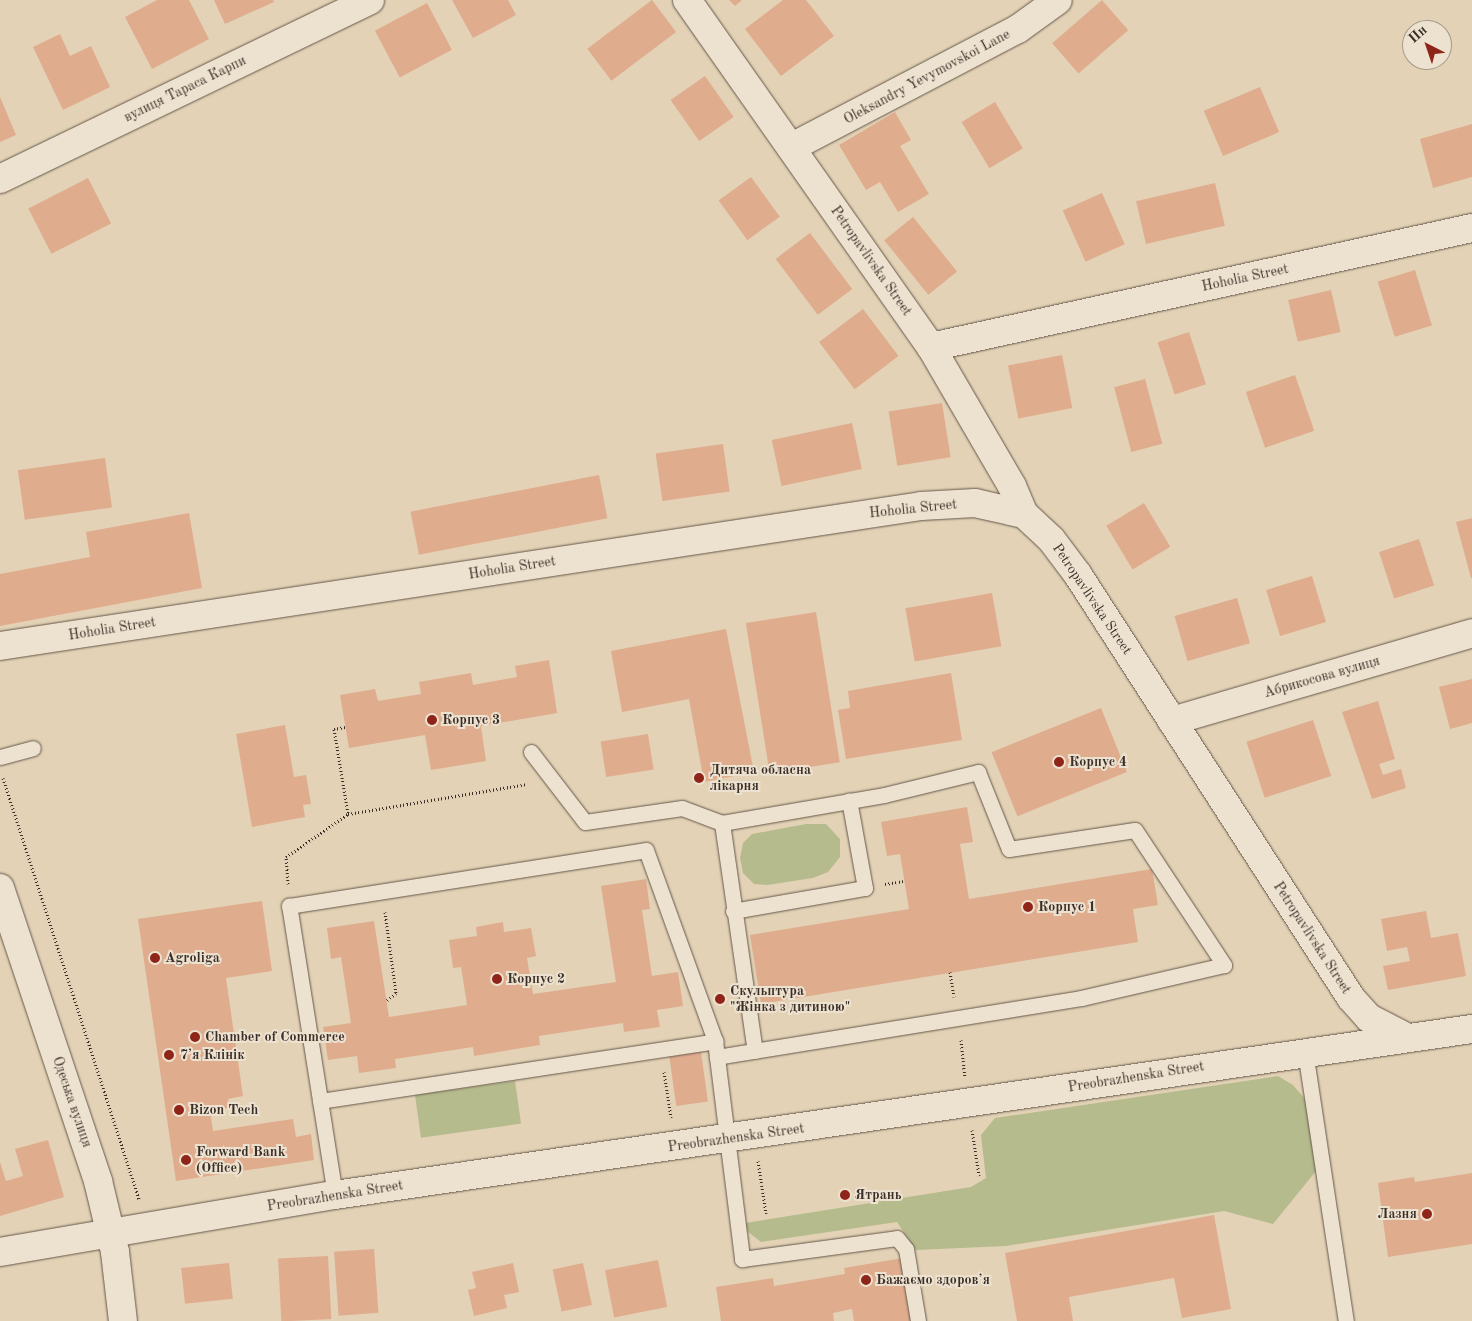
<!DOCTYPE html>
<meta charset="utf-8">
<style>
body{margin:0}
#map{position:relative;width:1472px;height:1321px;overflow:hidden;background:#e3d2b5;font-family:"Old Standard TT",serif}
div>[style]{position:absolute}
[style*='--x']{left:calc(var(--x)*1px);top:calc(var(--y)*1px);width:calc(var(--w)*1px);rotate:calc(var(--a)*1deg)}
.green>*{inset:0;background:#b5bb8c;transform-origin:0 0}
.building>*{inset:0;background:#e0ac8e;transform-origin:0 0}
.path>*{height:3px;margin-top:-1.5px;transform-origin:0;background:repeating-linear-gradient(90deg,#3a2e28 0 1px,transparent 0 3.5px)}
.roads{filter:drop-shadow(0 0 1px #64574b) drop-shadow(0 0 1px #64574b)}
.lane>*{height:15px;margin:-7.5px;padding:0 7.5px;transform-origin:7.5px;border-radius:7.5px;background:#ede2cf}
.street>*{height:28px;margin:-14px;padding:0 14px;transform-origin:14px;border-radius:14px;background:#ede2cf}
.secondary>*{height:28px;margin:-14px;padding:0 14px;transform-origin:14px;border-radius:14px;background:#ede2cf}
.dots>*{width:14px;height:14px;translate:-50% -50%;box-sizing:border-box;border:2px solid #ede2cf;border-radius:50%}
span{translate:-50% -50%;white-space:nowrap;text-align:center;line-height:1.15;-webkit-text-stroke:4px #ede2cf;paint-order:stroke}
.street-label{font-size:14px;color:#3a2e28}
.poi-label{font-size:14px;color:#3a2e28;font-weight:700}
.left{translate:0 -50%;text-align:left}
.right{translate:-100% -50%;text-align:right}
.north{position:absolute;left:1402px;top:20px;width:50px;height:50px;box-sizing:border-box;background:#ede2cf;border:1px solid #a59a8c;border-radius:50%;rotate:319deg;font-size:14px;font-weight:700;line-height:20px;text-align:center;color:#3a2e28}
.north::after{content:'';display:block;margin:auto;width:18px;height:22px;background:#8f2418;clip-path:polygon(50% 0,100% 100%,50% 72%,0 100%)}
</style>
<div id="map">
<div class="green">
<i style="clip-path:polygon(806px 824px,826px 824px,840px 839px,840px 857px,828px 872px,813px 878px,767px 885px,754px 884px,743px 873px,740px 858px,743px 843px,752px 834px)"></i>
<i style="clip-path:polygon(1278px 1076px,1293px 1085px,1305px 1099px,1316px 1171px,1273px 1224px,1224px 1211px,1006px 1246px,916px 1250px,897px 1222px,761px 1242px,748px 1232px,745px 1223px,971px 1187px,986px 1178px,981px 1135px,995px 1118px)"></i>
<i style="left:515px;top:1081px;width:43px;height:101px;rotate:82deg"></i>
</div>
<div class="building">
<i style="clip-path:polygon(157px 0,189px 0,209px 39px,152px 69px,125px 17px)"></i>
<i style="clip-path:polygon(214px 0,273px 0,274px 2px,225px 24px)"></i>
<i style="clip-path:polygon(452px 0,508px 0,516px 15px,473px 38px)"></i>
<i style="left:652px;top:0;width:40px;height:81px;rotate:53deg"></i>
<i style="clip-path:polygon(729px 0,742px 0,735px 6px)"></i>
<i style="clip-path:polygon(783px 0,806px 0,834px 36px,781px 76px,745px 29px)"></i>
<i style="left:1102px;top:0;width:40px;height:66px;rotate:49deg"></i>
<i style="left:427px;top:3px;width:53px;height:59px;rotate:62deg"></i>
<i style="clip-path:polygon(60px 34px,70px 56px,91px 46px,110px 87px,63px 110px,33px 47px)"></i>
<i style="left:705px;top:76px;width:50px;height:42px;rotate:55deg"></i>
<i style="left:1260px;top:87px;width:49px;height:61px;rotate:67deg"></i>
<i style="clip-path:polygon(0 97px,16px 135px,0 142px)"></i>
<i style="left:995px;top:102px;width:54px;height:39px;rotate:59deg"></i>
<i style="clip-path:polygon(895px 112px,911px 140px,900px 146px,929px 194px,898px 212px,880px 182px,866px 190px,839px 145px)"></i>
<i style="clip-path:polygon(1472px 124px,1472px 177px,1433px 188px,1420px 139px)"></i>
<i style="left:751px;top:177px;width:49px;height:40px;rotate:54deg"></i>
<i style="left:88px;top:178px;width:51px;height:67px;rotate:63deg"></i>
<i style="left:1215px;top:183px;width:44px;height:81px;rotate:77deg"></i>
<i style="left:1102px;top:193px;width:56px;height:43px;rotate:66deg"></i>
<i style="left:913px;top:217px;width:70px;height:37px;rotate:51deg"></i>
<i style="left:810px;top:233px;width:70px;height:43px;rotate:53deg"></i>
<i style="left:1415px;top:270px;width:58px;height:39px;rotate:73deg"></i>
<i style="left:1331px;top:290px;width:43px;height:44px;rotate:77deg"></i>
<i style="left:863px;top:309px;width:59px;height:55px;rotate:53deg"></i>
<i style="left:1189px;top:332px;width:55px;height:33px;rotate:72deg"></i>
<i style="left:1062px;top:355px;width:54px;height:55px;rotate:79deg"></i>
<i style="left:1295px;top:375px;width:59px;height:52px;rotate:71deg"></i>
<i style="left:1145px;top:379px;width:67px;height:32px;rotate:75deg"></i>
<i style="left:942px;top:403px;width:55px;height:54px;rotate:81deg"></i>
<i style="left:852px;top:423px;width:47px;height:82px;rotate:78deg"></i>
<i style="left:723px;top:444px;width:48px;height:68px;rotate:82deg"></i>
<i style="left:105px;top:458px;width:50px;height:88px;rotate:82deg"></i>
<i style="left:599px;top:475px;width:44px;height:192px;rotate:79deg"></i>
<i style="left:1144px;top:503px;width:51px;height:44px;rotate:59deg"></i>
<i style="clip-path:polygon(189px 513px,202px 588px,0 626px,0 574px,90px 557px,86px 532px)"></i>
<i style="clip-path:polygon(1472px 518px,1472px 578px,1471px 578px,1456px 522px)"></i>
<i style="left:1419px;top:539px;width:49px;height:42px;rotate:72deg"></i>
<i style="left:1312px;top:576px;width:48px;height:48px;rotate:73deg"></i>
<i style="left:992px;top:593px;width:54px;height:88px;rotate:80deg"></i>
<i style="left:1237px;top:598px;width:47px;height:65px;rotate:74deg"></i>
<i style="left:816px;top:612px;width:152px;height:71px;rotate:81deg"></i>
<i style="clip-path:polygon(726px 629px,754px 772px,704px 782px,689px 699px,622px 712px,611px 651px)"></i>
<i style="clip-path:polygon(549px 660px,557px 713px,481px 726px,486px 761px,431px 770px,425px 735px,349px 748px,340px 695px,375px 689px,378px 701px,421px 694px,419px 682px,471px 673px,473px 685px,517px 677px,515px 666px)"></i>
<i style="clip-path:polygon(951px 673px,962px 740px,846px 759px,838px 710px,850px 708px,848px 691px)"></i>
<i style="clip-path:polygon(1472px 679px,1472px 723px,1450px 729px,1439px 687px)"></i>
<i style="clip-path:polygon(1378px 701px,1395px 759px,1379px 764px,1383px 775px,1401px 769px,1406px 788px,1372px 799px,1342px 712px)"></i>
<i style="left:1101px;top:708px;width:69px;height:118px;rotate:68deg"></i>
<i style="left:1313px;top:720px;width:59px;height:70px;rotate:72deg"></i>
<i style="clip-path:polygon(285px 725px,294px 777px,306px 775px,311px 804px,303px 805px,305px 817px,252px 827px,236px 734px)"></i>
<i style="left:648px;top:734px;width:36px;height:48px;rotate:81deg"></i>
<i style="clip-path:polygon(967px 807px,973px 842px,960px 844px,969px 899px,1152px 869px,1158px 905px,1133px 909px,1138px 942px,761px 1004px,750px 935px,909px 909px,900px 854px,887px 856px,881px 822px)"></i>
<i style="clip-path:polygon(646px 879px,650px 909px,642px 910px,652px 976px,678px 972px,683px 1006px,657px 1010px,660px 1027px,624px 1032px,623px 1023px,539px 1036px,540px 1045px,474px 1056px,473px 1047px,395px 1059px,396px 1068px,359px 1073px,357px 1056px,328px 1060px,323px 1027px,351px 1023px,341px 957px,331px 959px,327px 928px,374px 921px,389px 1017px,467px 1005px,461px 967px,453px 968px,449px 940px,477px 936px,476px 927px,503px 922px,504px 932px,531px 928px,536px 956px,527px 958px,533px 994px,616px 982px,601px 886px)"></i>
<i style="clip-path:polygon(262px 901px,272px 971px,226px 978px,243px 1096px,228px 1099px,229px 1108px,210px 1111px,213px 1131px,293px 1119px,296px 1137px,311px 1134px,314px 1160px,176px 1181px,138px 919px)"></i>
<i style="clip-path:polygon(1426px 911px,1431px 938px,1458px 933px,1466px 976px,1388px 990px,1383px 966px,1410px 961px,1407px 947px,1387px 951px,1381px 919px)"></i>
<i style="left:701px;top:1052px;width:50px;height:32px;rotate:82deg"></i>
<i style="clip-path:polygon(48px 1140px,64px 1197px,0 1216px,0 1162px,6px 1181px,23px 1176px,15px 1149px)"></i>
<i style="clip-path:polygon(1472px 1173px,1472px 1244px,1388px 1257px,1378px 1183px,1414px 1177px,1415px 1182px)"></i>
<i style="clip-path:polygon(1214px 1215px,1231px 1309px,1182px 1318px,1174px 1278px,1069px 1297px,1073px 1321px,1017px 1321px,1005px 1253px)"></i>
<i style="left:374px;top:1249px;width:64px;height:40px;rotate:86deg"></i>
<i style="left:328px;top:1256px;width:63px;height:50px;rotate:87deg"></i>
<i style="clip-path:polygon(903px 1258px,914px 1321px,854px 1321px,852px 1309px,833px 1313px,834px 1321px,721px 1321px,716px 1287px,773px 1278px,774px 1286px,845px 1274px,844px 1268px)"></i>
<i style="left:658px;top:1260px;width:48px;height:54px;rotate:79deg"></i>
<i style="left:229px;top:1263px;width:36px;height:48px;rotate:84deg"></i>
<i style="clip-path:polygon(513px 1263px,519px 1292px,504px 1295px,507px 1308px,474px 1316px,468px 1290px,476px 1288px,472px 1272px)"></i>
<i style="left:583px;top:1263px;width:43px;height:31px;rotate:78deg"></i>
</div>
<div class="path">
<i style="--x:345;--y:727;--w:11;--a:170"></i>
<i style="--x:334;--y:729;--w:86;--a:80.6"></i>
<i style="--x:348;--y:814;--w:181;--a:-9.5"></i>
<i style="--x:3;--y:778;--w:443;--a:72.1"></i>
<i style="--x:288;--y:884;--w:27;--a:-94"></i>
<i style="--x:286;--y:857;--w:75;--a:-34.7"></i>
<i style="--x:885;--y:884;--w:20;--a:-9"></i>
<i style="--x:385;--y:912;--w:82;--a:82.3"></i>
<i style="--x:396;--y:993;--w:13;--a:141"></i>
<i style="--x:950;--y:972;--w:25;--a:81"></i>
<i style="--x:961;--y:1040;--w:36;--a:84"></i>
<i style="--x:664;--y:1072;--w:46;--a:81.2"></i>
<i style="--x:972;--y:1130;--w:46;--a:81.2"></i>
<i style="--x:758;--y:1161;--w:53;--a:81.3"></i>
</div>
<div class="roads">
<div class="lane">
<i style="--x:531;--y:752;--w:88;--a:52.4"></i>
<i style="--x:585;--y:822;--w:98;--a:-8.2"></i>
<i style="--x:682;--y:808;--w:43;--a:20.6"></i>
<i style="--x:722;--y:823;--w:164;--a:-9.8"></i>
<i style="--x:884;--y:795;--w:97;--a:-13.7"></i>
<i style="--x:978;--y:772;--w:83;--a:68.1"></i>
<i style="--x:1009;--y:849;--w:127;--a:-8.6"></i>
<i style="--x:1135;--y:830;--w:162;--a:56.6"></i>
<i style="--x:1224;--y:965;--w:147;--a:167"></i>
<i style="--x:1081;--y:998;--w:369;--a:170.8"></i>
<i style="--x:0;--y:757;--w:34;--a:-15"></i>
<i style="--x:722;--y:823;--w:230;--a:81.8"></i>
<i style="--x:733;--y:911;--w:134;--a:-9.9"></i>
<i style="--x:865;--y:888;--w:89;--a:-100.3"></i>
<i style="--x:1305;--y:1051;--w:273;--a:81.4"></i>
<i style="--x:320;--y:1101;--w:400;--a:-8.6"></i>
<i style="--x:335;--y:1195;--w:293;--a:-99"></i>
<i style="--x:289;--y:906;--w:361;--a:-8.9"></i>
<i style="--x:646;--y:850;--w:203;--a:70.1"></i>
<i style="--x:715;--y:1041;--w:220;--a:82.9"></i>
<i style="--x:742;--y:1259;--w:156;--a:-7.7"></i>
<i style="--x:897;--y:1238;--w:14;--a:51"></i>
<i style="--x:906;--y:1249;--w:73;--a:80.5"></i>
</div>
<div class="street">
<i style="--x:687;--y:0;--w:424;--a:54.9"></i>
<i style="--x:931;--y:347;--w:161;--a:59.8"></i>
<i style="--x:1012;--y:486;--w:30;--a:67"></i>
<i style="--x:792;--y:147;--w:255;--a:-27.6"></i>
<i style="--x:1018;--y:29;--w:49;--a:-35.9"></i>
<i style="--x:0;--y:179;--w:411;--a:-25.8"></i>
<i style="--x:931;--y:347;--w:554;--a:-12.41"></i>
<i style="--x:1172;--y:721;--w:313;--a:-16.3"></i>
<i style="--x:0;--y:888;--w:309;--a:71.5"></i>
<i style="--x:98;--y:1181;--w:73;--a:76.5"></i>
<i style="--x:115;--y:1252;--w:69;--a:83.4"></i>
</div>
<div class="secondary">
<i style="--x:0;--y:646;--w:932;--a:-8.64"></i>
<i style="--x:921;--y:506;--w:54;--a:-3.2"></i>
<i style="--x:975;--y:503;--w:50;--a:12.7"></i>
<i style="--x:1024;--y:514;--w:37;--a:43"></i>
<i style="--x:1051;--y:539;--w:45;--a:53.1"></i>
<i style="--x:1078;--y:575;--w:503;--a:57.16"></i>
<i style="--x:1351;--y:998;--w:27;--a:48"></i>
<i style="--x:1369;--y:1018;--w:42;--a:27.2"></i>
<i style="--x:0;--y:1252;--w:340;--a:-9.7"></i>
<i style="--x:335;--y:1195;--w:1149;--a:-8.31"></i>
</div>
</div>
<div class="dots">
<i style="left:432px;top:720px;background:#8f2418"></i>
<i style="left:1059px;top:762px;background:#8f2418"></i>
<i style="left:699px;top:778px;background:#8f2418"></i>
<i style="left:1028px;top:907px;background:#8f2418"></i>
<i style="left:155px;top:958px;background:#8f2418"></i>
<i style="left:497px;top:979px;background:#8f2418"></i>
<i style="left:720px;top:999px;background:#8f2418"></i>
<i style="left:195px;top:1037px;background:#8f2418"></i>
<i style="left:169px;top:1055px;background:#8f2418"></i>
<i style="left:179px;top:1110px;background:#8f2418"></i>
<i style="left:186px;top:1160px;background:#8f2418"></i>
<i style="left:845px;top:1195px;background:#8f2418"></i>
<i style="left:1427px;top:1214px;background:#8f2418"></i>
<i style="left:866px;top:1280px;background:#8f2418"></i>
</div>
<div class="street-label">
<span style="left:927px;top:77px;rotate:-28deg">Oleksandry Yevymovskoi Lane</span>
<span style="left:185px;top:89px;rotate:-26deg">вулиця Тараса Карпи</span>
<span style="left:871px;top:261px;rotate:55deg">Petropavlivska Street</span>
<span style="left:1245px;top:278px;rotate:-12deg">Hoholia Street</span>
<span style="left:913px;top:509px;rotate:-6deg">Hoholia Street</span>
<span style="left:512px;top:568px;rotate:-9deg">Hoholia Street</span>
<span style="left:1092px;top:599px;rotate:56deg">Petropavlivska Street</span>
<span style="left:112px;top:629px;rotate:-9deg">Hoholia Street</span>
<span style="left:1322px;top:677px;rotate:-16deg">Абрикосова вулиця</span>
<span style="left:1312px;top:938px;rotate:57deg">Petropavlivska Street</span>
<span style="left:1136px;top:1077px;rotate:-9deg">Preobrazhenska Street</span>
<span style="left:72px;top:1102px;rotate:71deg">Одеська вулиця</span>
<span style="left:736px;top:1138px;rotate:-8deg">Preobrazhenska Street</span>
<span style="left:335px;top:1196px;rotate:-9deg">Preobrazhenska Street</span>
</div>
<div class="poi-label">
<span class="left" style="left:442px;top:720px">Корпус 3</span>
<span class="left" style="left:1069px;top:762px">Корпус 4</span>
<span class="left" style="left:710px;top:778px">Дитяча обласна<br>лікарня</span>
<span class="left" style="left:1038px;top:907px">Корпус 1</span>
<span class="left" style="left:165px;top:958px">Agroliga</span>
<span class="left" style="left:507px;top:979px">Корпус 2</span>
<span class="left" style="left:730px;top:999px">Скульптура<br>"Жінка з дитиною"</span>
<span class="left" style="left:205px;top:1037px">Chamber of Commerce</span>
<span class="left" style="left:180px;top:1055px">7ʼя Клінік</span>
<span class="left" style="left:189px;top:1110px">Bizon Tech</span>
<span class="left" style="left:196px;top:1160px">Forward Bank<br>(Office)</span>
<span class="left" style="left:855px;top:1195px">Ятрань</span>
<span class="right" style="left:1417px;top:1214px">Лазня</span>
<span class="left" style="left:876px;top:1280px">Бажаємо здоровʼя</span>
</div>
<div class="north">Пн</div>
</div>
